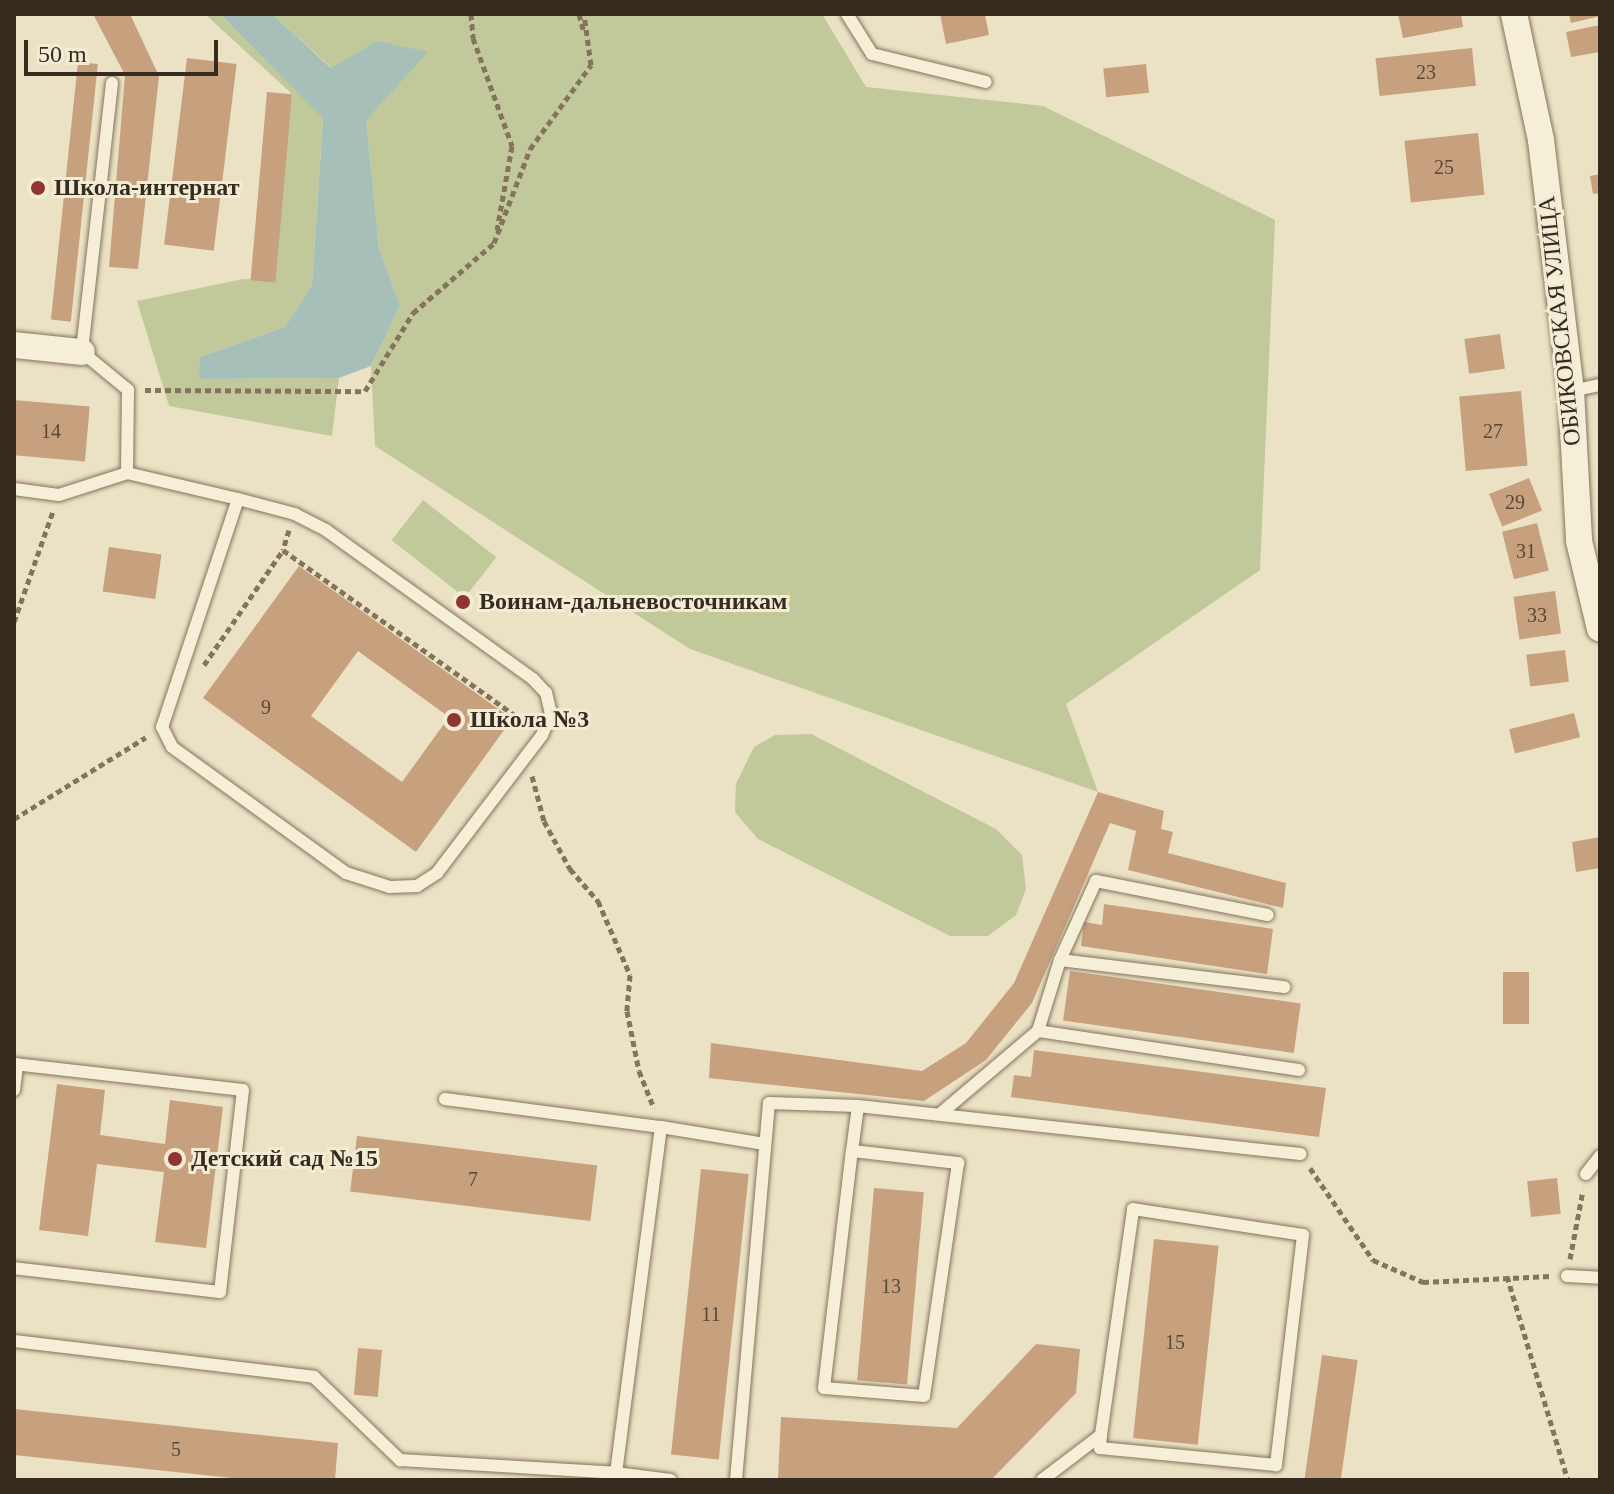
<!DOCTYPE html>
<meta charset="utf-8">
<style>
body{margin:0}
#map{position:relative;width:1614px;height:1494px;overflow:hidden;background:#ebe2c5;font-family:Georgia,serif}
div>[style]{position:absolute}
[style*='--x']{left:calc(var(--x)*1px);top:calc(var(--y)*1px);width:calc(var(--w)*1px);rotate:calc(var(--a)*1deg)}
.green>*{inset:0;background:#c1c89a;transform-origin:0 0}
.water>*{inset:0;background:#a6bfb9}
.building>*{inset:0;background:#c7a07e;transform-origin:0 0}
.path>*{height:5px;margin-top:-2.5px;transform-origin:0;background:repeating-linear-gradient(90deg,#85745c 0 6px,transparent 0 10px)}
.roads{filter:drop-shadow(0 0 2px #85745c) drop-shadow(0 0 2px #85745c)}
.service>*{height:12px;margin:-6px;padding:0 6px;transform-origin:6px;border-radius:6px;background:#f6efd8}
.minor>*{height:26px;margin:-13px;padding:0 13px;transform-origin:13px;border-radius:13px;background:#f6efd8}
.dots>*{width:22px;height:22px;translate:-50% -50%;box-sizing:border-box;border:4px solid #f3ecd4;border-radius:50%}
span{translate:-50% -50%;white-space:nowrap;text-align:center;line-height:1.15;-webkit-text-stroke:6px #f3ecd4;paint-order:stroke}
.number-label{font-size:20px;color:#5a4837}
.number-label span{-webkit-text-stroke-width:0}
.poi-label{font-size:24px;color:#362b1f;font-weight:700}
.left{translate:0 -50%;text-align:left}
.street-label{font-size:24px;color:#362b1f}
.frame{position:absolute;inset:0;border:16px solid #362b1f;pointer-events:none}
.scale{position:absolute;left:24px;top:40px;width:194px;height:36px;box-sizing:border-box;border:4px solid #362b1f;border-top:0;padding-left:10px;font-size:24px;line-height:28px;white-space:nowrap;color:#362b1f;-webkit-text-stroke:6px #f3ecd4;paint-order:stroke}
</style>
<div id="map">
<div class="green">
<i style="clip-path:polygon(205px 14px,220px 14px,323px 117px,312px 285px,285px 327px,200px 357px,200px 379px,339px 378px,332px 436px,169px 406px,137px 301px,243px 279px,269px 280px,292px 94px)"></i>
<i style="clip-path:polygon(272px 14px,822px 14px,866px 87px,1043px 106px,1275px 220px,1260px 570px,1066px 704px,1098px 792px,690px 649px,375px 446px,371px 366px,400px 306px,379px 248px,366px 120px,377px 41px,332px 68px)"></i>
<i style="left:423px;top:500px;width:93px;height:51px;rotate:38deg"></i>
<i style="clip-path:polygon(811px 734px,996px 829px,1022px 855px,1026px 889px,1016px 915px,988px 936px,950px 936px,758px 839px,735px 812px,736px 784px,754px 747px,775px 735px)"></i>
</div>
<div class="water">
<i style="clip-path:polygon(220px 14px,272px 14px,331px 68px,377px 41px,428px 52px,366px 120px,379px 248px,400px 306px,371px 366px,339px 378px,199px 379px,200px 357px,285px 327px,312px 285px,323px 118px)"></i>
</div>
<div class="building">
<i style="clip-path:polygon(93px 14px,130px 14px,159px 76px,138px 269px,109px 267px,125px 75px)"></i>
<i style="clip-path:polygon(940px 14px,985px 14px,989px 35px,946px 44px)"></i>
<i style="clip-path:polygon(1398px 14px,1461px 14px,1463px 27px,1403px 38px)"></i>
<i style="clip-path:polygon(1569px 14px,1600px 14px,1600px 16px,1571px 23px)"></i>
<i style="clip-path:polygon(1600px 25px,1600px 52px,1571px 57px,1566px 32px)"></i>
<i style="left:1472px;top:48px;width:38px;height:97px;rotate:84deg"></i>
<i style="left:187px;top:58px;width:50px;height:188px;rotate:7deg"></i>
<i style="left:78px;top:62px;width:20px;height:259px;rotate:6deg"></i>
<i style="left:1146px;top:64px;width:29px;height:43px;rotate:84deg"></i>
<i style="left:267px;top:92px;width:25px;height:189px;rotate:5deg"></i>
<i style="left:1478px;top:133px;width:62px;height:74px;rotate:84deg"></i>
<i style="clip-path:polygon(1600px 174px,1600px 193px,1593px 194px,1590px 176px)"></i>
<i style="left:1500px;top:334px;width:35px;height:36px;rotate:82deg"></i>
<i style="left:1521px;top:391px;width:75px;height:62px;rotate:85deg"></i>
<i style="left:14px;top:400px;width:76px;height:55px;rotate:5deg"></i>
<i style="left:1529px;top:478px;width:35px;height:43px;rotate:68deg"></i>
<i style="left:1537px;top:523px;width:49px;height:36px;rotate:76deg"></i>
<i style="left:109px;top:547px;width:53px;height:45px;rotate:8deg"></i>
<i style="clip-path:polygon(evenodd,299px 566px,512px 719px,416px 852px,203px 698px,299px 566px,358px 651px,449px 717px,402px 782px,311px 716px,358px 651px)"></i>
<i style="left:1555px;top:591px;width:43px;height:42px;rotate:82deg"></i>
<i style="left:1565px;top:650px;width:32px;height:39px;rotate:83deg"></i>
<i style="left:1574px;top:713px;width:25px;height:67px;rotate:76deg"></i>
<i style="clip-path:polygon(1098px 792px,1164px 811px,1161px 829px,1173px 832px,1168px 853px,1286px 883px,1283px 908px,1128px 870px,1136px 831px,1110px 823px,1032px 1003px,986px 1060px,924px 1101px,709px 1078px,711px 1043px,922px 1071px,966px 1043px,1014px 983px)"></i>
<i style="clip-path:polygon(1600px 837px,1600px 868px,1576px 872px,1572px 842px)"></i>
<i style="clip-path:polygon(1104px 904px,1273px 929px,1267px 974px,1081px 946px,1084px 922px,1102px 925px)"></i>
<i style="left:1070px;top:971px;width:233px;height:50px;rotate:8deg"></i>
<i style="left:1503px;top:972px;width:26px;height:52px"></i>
<i style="clip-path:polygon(1034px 1050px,1326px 1088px,1319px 1137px,1011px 1097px,1014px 1075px,1031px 1077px)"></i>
<i style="clip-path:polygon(57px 1084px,105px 1090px,100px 1135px,165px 1144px,170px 1100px,223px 1107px,206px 1248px,155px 1242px,164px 1172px,97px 1164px,88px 1236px,39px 1230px)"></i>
<i style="left:357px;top:1136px;width:242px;height:56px;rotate:7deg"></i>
<i style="left:701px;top:1169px;width:48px;height:287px;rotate:6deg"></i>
<i style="left:1557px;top:1178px;width:36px;height:30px;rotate:84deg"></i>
<i style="left:874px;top:1188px;width:50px;height:193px;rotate:5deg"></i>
<i style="left:1154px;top:1239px;width:65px;height:200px;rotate:6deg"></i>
<i style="clip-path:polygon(1036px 1344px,1080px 1349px,1076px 1393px,991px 1480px,778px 1478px,781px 1417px,957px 1428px)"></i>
<i style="left:358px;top:1348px;width:24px;height:47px;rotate:5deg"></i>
<i style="left:1322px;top:1355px;width:36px;height:126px;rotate:8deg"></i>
<i style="clip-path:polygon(14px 1409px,338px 1443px,335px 1480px,251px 1480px,14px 1455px)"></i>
</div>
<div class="path">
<i style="--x:471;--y:14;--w:24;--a:85"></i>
<i style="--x:473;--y:38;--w:115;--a:70.1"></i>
<i style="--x:512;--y:146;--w:85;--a:100.1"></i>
<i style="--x:579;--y:14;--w:16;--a:75"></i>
<i style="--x:145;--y:390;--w:220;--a:0.3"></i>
<i style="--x:365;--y:391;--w:92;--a:-58.4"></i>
<i style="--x:413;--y:313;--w:107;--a:-40.8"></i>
<i style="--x:494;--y:243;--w:101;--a:-69"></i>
<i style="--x:530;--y:149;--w:104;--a:-54"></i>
<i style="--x:591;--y:65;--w:51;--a:-97.8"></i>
<i style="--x:289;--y:530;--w:21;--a:107"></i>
<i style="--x:283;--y:550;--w:301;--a:35.5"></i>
<i style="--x:14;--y:622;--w:118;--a:-70.6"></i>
<i style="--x:204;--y:665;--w:140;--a:-55.5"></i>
<i style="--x:532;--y:776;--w:47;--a:75.1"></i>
<i style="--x:544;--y:821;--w:55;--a:61.6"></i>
<i style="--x:570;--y:869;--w:43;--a:48.8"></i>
<i style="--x:598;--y:901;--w:81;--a:66.6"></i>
<i style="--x:630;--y:975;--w:36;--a:95"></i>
<i style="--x:627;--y:1011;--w:61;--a:78.7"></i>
<i style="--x:639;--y:1071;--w:40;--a:68"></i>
<i style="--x:14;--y:819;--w:155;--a:-31.8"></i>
<i style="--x:1310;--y:1168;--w:112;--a:55.6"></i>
<i style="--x:1373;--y:1260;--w:55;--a:23.7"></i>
<i style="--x:1423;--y:1282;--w:128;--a:-2.7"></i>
<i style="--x:1570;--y:1259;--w:70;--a:-79.3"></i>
<i style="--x:1507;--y:1276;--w:213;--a:73.4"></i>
</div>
<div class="roads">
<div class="service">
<i style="--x:847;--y:14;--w:47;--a:58"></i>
<i style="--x:872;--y:54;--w:117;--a:13.8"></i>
<i style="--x:112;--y:83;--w:271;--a:96.4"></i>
<i style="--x:82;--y:352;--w:60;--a:39.6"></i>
<i style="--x:128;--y:390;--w:83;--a:90.7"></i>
<i style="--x:127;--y:473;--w:114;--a:13.2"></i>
<i style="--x:238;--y:499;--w:240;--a:108.4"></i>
<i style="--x:162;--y:727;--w:22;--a:63"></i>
<i style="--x:172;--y:747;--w:215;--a:35.9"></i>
<i style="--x:346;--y:873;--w:46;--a:17.7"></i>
<i style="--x:390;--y:887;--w:27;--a:-2"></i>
<i style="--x:417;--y:886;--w:24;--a:-33"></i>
<i style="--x:437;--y:873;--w:173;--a:-52.7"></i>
<i style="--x:542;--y:735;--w:23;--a:-67"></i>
<i style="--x:551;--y:714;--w:22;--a:-103"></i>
<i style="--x:546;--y:693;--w:19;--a:-133"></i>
<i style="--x:533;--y:679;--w:255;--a:-144.3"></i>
<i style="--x:326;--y:530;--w:35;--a:-153"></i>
<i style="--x:295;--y:514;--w:59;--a:-165.3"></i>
<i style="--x:1571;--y:391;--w:30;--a:-12"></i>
<i style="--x:14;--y:489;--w:45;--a:7.6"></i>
<i style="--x:59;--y:495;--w:71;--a:-17.9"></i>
<i style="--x:1060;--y:960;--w:87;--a:-65.5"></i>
<i style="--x:1096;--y:881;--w:175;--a:11.2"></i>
<i style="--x:1038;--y:1031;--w:74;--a:-72.8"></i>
<i style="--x:1060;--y:960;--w:226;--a:6.9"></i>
<i style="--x:14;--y:1064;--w:230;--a:6.5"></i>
<i style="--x:243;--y:1090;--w:203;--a:96.5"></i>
<i style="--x:220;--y:1292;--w:207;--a:-173.4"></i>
<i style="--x:14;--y:1090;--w:26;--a:-83"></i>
<i style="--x:445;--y:1099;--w:218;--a:7.4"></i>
<i style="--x:661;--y:1127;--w:105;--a:9.3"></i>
<i style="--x:940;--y:1114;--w:128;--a:-40.3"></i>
<i style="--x:1038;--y:1031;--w:264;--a:8.5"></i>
<i style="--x:852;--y:1151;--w:107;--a:6.5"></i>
<i style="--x:958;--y:1163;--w:235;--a:98.3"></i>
<i style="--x:924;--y:1396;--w:100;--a:-175.4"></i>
<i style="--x:824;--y:1388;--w:239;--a:-83.3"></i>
<i style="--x:852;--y:1151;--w:45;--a:-82.4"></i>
<i style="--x:1586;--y:1174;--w:23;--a:-52"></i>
<i style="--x:1567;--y:1276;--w:33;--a:3"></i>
<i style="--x:14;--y:1341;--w:302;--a:6.8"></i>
<i style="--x:314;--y:1377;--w:120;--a:44"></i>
<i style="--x:400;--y:1460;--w:216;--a:3.4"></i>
<i style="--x:616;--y:1473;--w:55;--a:7.3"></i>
<i style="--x:616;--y:1473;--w:349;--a:-82.6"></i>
<i style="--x:736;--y:1480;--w:378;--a:-85"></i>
<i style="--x:769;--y:1103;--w:89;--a:1.9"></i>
<i style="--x:858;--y:1106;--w:445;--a:6.2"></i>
<i style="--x:1042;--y:1480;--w:74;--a:-37.3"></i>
<i style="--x:1101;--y:1435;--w:228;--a:-81.9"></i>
<i style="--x:1133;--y:1209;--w:172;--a:8.7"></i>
<i style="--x:1303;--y:1235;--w:232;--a:96.7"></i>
<i style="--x:1276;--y:1465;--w:177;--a:-174.5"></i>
<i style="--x:1100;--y:1448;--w:13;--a:-86"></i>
</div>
<div class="minor">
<i style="--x:1514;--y:14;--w:129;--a:77.9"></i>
<i style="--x:1541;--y:140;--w:253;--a:83.2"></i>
<i style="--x:1571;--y:391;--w:150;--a:86.9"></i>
<i style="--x:1579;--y:541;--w:90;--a:76.6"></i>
<i style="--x:14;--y:345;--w:68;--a:5.9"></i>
</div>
</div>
<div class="dots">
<i style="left:38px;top:188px;background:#903531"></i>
<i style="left:463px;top:602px;background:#903531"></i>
<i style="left:454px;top:720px;background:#903531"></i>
<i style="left:175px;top:1159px;background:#903531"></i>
</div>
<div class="number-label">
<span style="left:1426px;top:72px">23</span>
<span style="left:1444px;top:167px">25</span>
<span style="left:51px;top:431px">14</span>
<span style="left:1493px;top:431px">27</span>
<span style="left:1515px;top:502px">29</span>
<span style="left:1526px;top:551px">31</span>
<span style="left:1537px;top:615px">33</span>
<span style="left:266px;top:707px">9</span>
<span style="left:473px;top:1179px">7</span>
<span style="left:891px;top:1286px">13</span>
<span style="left:711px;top:1314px">11</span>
<span style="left:1175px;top:1342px">15</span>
<span style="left:176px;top:1449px">5</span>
</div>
<div class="poi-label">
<span class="left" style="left:54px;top:188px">Школа-интернат</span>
<span class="left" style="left:479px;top:602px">Воинам-дальневосточникам</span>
<span class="left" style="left:470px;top:720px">Школа №3</span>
<span class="left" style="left:191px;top:1159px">Детский сад №15</span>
</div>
<div class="street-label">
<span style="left:1560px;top:321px;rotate:-96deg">ОБИКОВСКАЯ УЛИЦА</span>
</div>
<div class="frame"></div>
<div class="scale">50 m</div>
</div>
